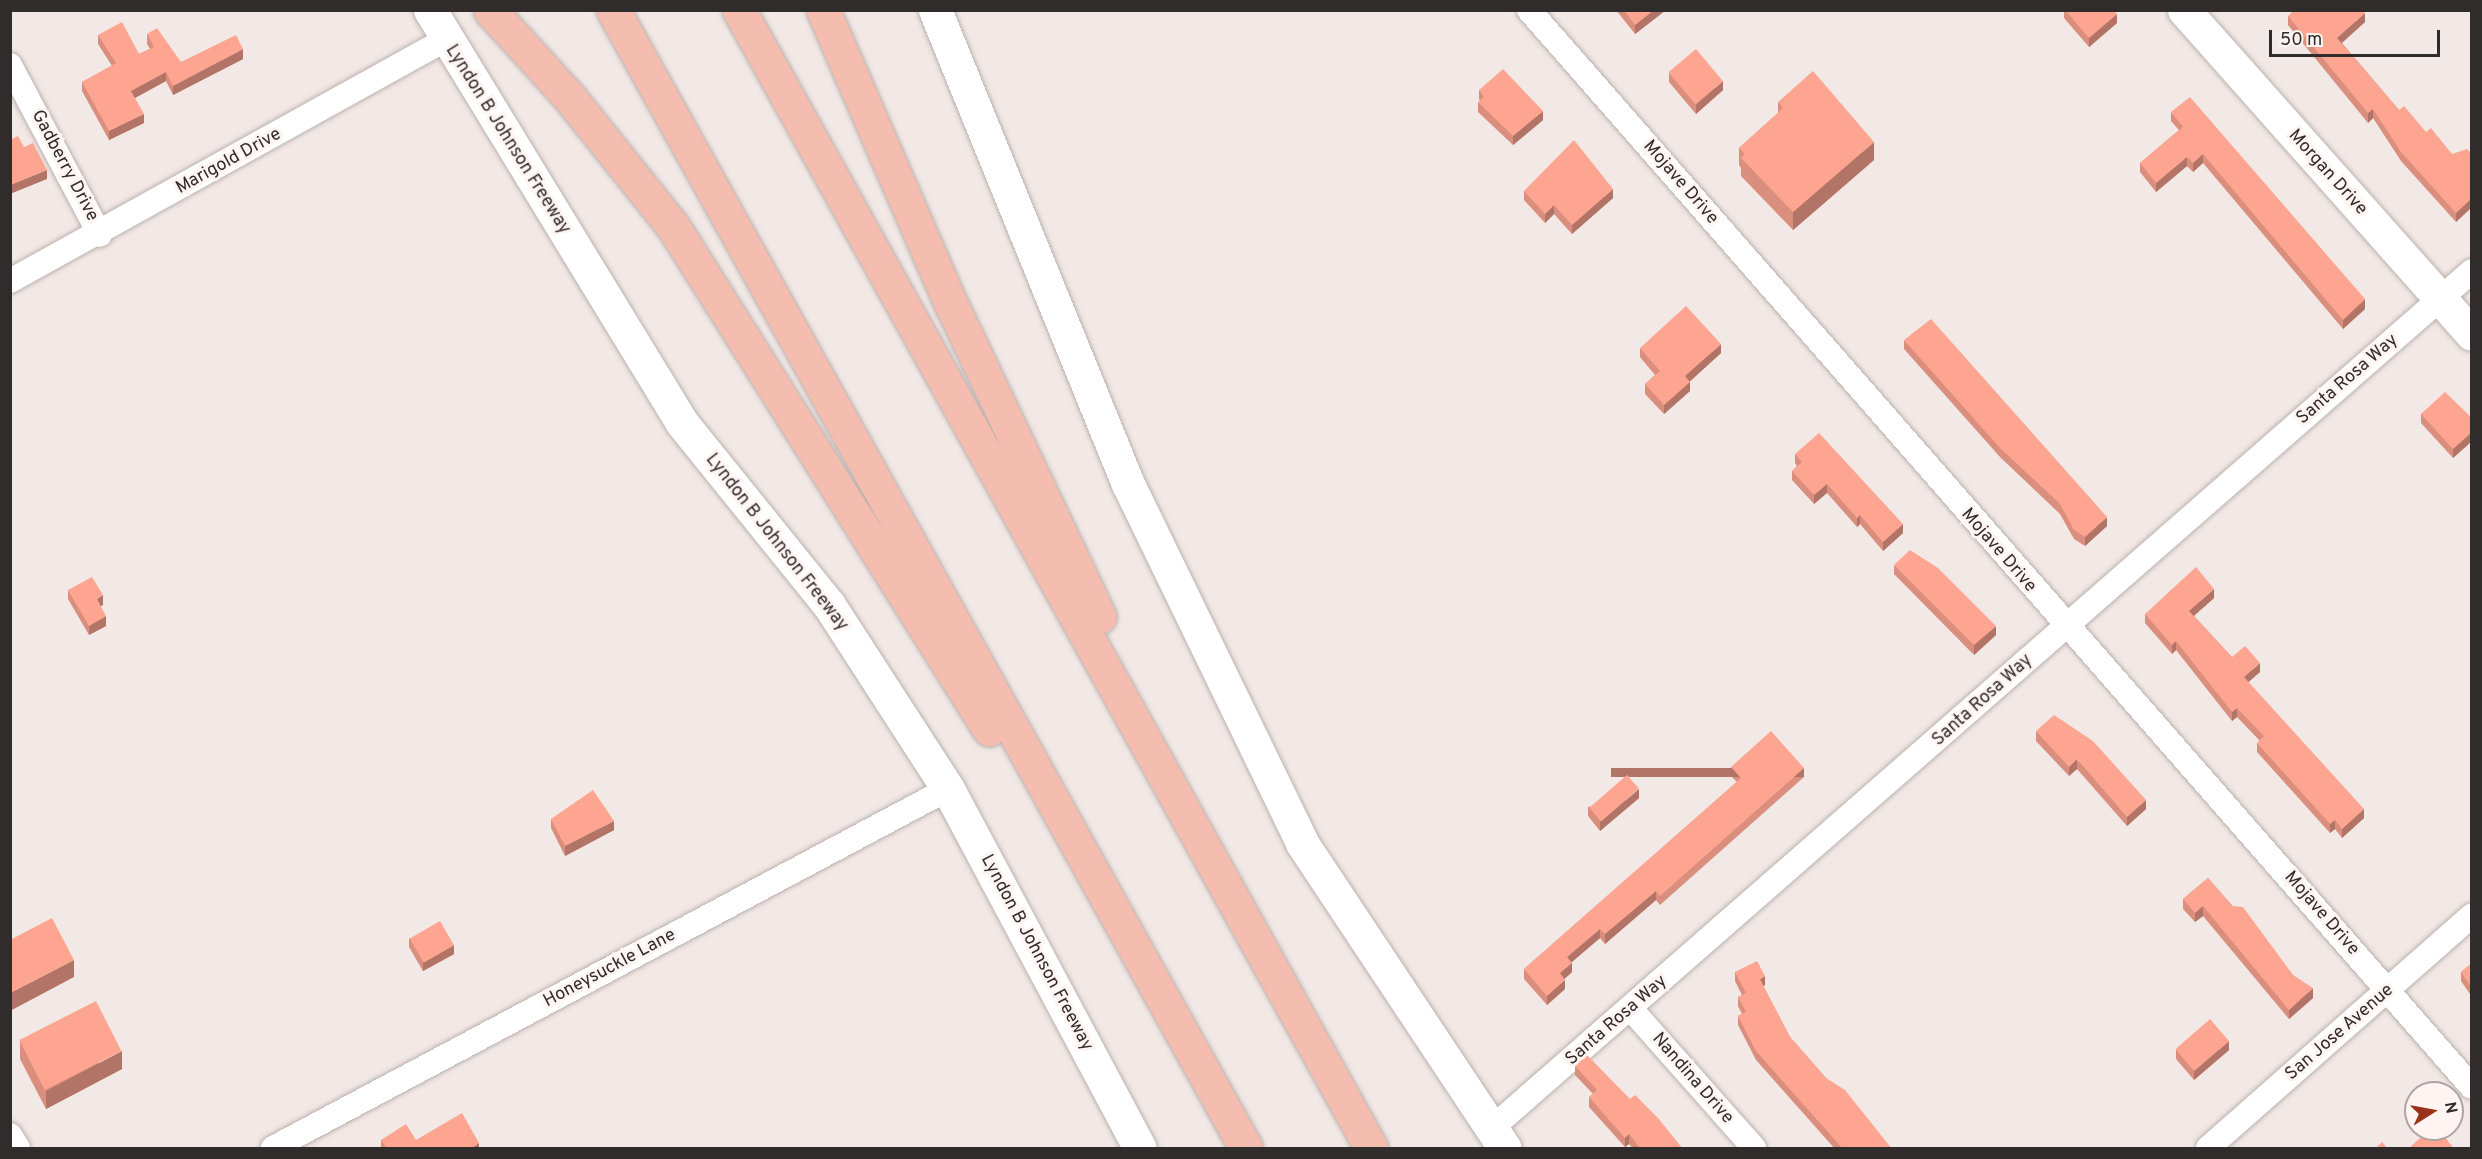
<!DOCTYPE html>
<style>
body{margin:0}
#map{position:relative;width:2482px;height:1159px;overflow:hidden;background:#f2e8e5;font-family:Overpass,sans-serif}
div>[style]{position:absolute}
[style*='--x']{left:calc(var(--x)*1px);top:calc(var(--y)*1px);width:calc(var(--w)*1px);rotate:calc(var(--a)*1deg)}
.roads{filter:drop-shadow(0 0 2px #bbb1ae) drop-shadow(0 0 2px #bbb1ae)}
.street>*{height:24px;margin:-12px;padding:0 12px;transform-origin:12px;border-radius:12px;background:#fff}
.secondary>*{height:33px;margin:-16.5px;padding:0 16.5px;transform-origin:16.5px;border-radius:16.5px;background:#fff}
.highway>*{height:33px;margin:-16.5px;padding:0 16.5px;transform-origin:16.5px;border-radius:16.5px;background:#f4bdaf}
.wall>*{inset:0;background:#da8e7d}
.shaded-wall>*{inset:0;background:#b27466;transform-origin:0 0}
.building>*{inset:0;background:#fea591;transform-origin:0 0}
span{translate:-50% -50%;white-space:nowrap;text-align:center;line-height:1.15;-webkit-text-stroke:6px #fef5f3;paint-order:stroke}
.street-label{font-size:18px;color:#302c2b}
.frame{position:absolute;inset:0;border:12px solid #302c2b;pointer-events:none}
.north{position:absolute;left:2404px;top:1081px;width:60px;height:60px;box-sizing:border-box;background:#fef5f3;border:2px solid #aca5a3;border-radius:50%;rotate:79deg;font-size:16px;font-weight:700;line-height:24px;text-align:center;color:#302c2b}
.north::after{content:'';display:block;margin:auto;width:21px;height:27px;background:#9a311b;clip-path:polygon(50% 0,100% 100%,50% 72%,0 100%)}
.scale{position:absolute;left:2269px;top:30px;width:171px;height:27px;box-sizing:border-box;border:3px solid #302c2b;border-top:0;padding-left:8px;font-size:18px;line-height:21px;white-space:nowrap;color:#302c2b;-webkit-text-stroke:4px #fef5f3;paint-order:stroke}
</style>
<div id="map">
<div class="roads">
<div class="street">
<i style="--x:1529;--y:10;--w:1431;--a:48.8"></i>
<i style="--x:10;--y:65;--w:192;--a:62.1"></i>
<i style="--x:10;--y:281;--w:497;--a:-29"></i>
<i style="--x:1631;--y:1009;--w:186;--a:48.5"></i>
<i style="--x:1492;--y:1128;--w:1302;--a:-41.17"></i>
<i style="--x:10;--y:1135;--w:15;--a:58"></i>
<i style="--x:273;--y:1148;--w:765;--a:-28.01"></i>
<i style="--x:2208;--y:1148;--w:352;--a:-41.4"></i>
</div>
<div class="secondary">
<i style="--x:430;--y:10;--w:484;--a:58.6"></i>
<i style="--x:682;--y:423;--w:234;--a:51.1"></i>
<i style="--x:829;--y:605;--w:219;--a:57.1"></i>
<i style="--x:948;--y:789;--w:407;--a:61.9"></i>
<i style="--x:935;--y:10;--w:512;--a:67.85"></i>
<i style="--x:1128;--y:484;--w:399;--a:64.1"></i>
<i style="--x:1302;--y:843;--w:366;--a:56.4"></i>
<i style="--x:2184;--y:10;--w:433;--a:48.4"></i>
</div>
<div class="highway">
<i style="--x:490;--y:10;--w:119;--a:47.7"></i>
<i style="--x:570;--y:98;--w:166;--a:51.3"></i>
<i style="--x:674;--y:228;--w:592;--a:57.84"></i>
<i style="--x:613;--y:10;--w:1302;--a:60.92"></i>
<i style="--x:739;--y:10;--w:1302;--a:60.95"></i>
<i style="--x:823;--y:10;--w:323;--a:66.5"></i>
<i style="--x:952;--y:306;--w:344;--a:64.6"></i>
</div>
</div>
<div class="wall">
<i style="clip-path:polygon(1616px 10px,1666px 10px,1635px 34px)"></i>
<i style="clip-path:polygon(2064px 10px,2114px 10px,2117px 23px,2089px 47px,2064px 18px)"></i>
<i style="clip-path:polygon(2288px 16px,2365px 22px,2342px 43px,2399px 110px,2452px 154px,2472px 154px,2472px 207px,2456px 222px,2401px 161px,2373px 118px,2368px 123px,2288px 25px)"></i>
<i style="clip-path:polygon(147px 34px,181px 62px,243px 59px,173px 95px,166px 81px,135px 98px,144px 123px,109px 140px,82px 91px,82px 82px,112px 66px,98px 44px,98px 35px,139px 54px,150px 49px,147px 44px)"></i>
<i style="clip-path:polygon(1669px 73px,1723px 90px,1696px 114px,1669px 82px)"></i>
<i style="clip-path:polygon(1479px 90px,1543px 120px,1513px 145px,1478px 112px,1478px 102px,1480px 101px,1479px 99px)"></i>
<i style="clip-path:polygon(1778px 102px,1874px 160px,1793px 230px,1741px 176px,1741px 168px,1739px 165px,1739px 148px,1778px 113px)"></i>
<i style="clip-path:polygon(2171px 112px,2365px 309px,2343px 329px,2203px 163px,2193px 172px,2187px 166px,2156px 192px,2140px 172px,2140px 163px,2179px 130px,2171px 121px)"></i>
<i style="clip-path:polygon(1524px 191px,1613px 198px,1572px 234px,1554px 214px,1545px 223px,1524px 200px)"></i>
<i style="clip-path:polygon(1904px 340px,2107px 526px,2085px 546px,2074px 539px,2060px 514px,2000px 457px,1904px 349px)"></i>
<i style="clip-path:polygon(1640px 348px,1721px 353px,1690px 381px,1690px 391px,1664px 414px,1645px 394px,1645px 384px,1655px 375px,1640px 357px)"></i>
<i style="clip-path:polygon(2421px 414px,2472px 418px,2472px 441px,2453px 458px,2421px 423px)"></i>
<i style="clip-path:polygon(1795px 454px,1903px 533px,1883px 551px,1860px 524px,1857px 527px,1827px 493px,1814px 504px,1792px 480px,1792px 471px,1797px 466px,1795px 463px)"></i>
<i style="clip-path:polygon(1894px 565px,1996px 635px,1974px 655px,1894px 574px)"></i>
<i style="clip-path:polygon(68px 590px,103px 605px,100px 606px,106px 626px,89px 635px,68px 599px)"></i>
<i style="clip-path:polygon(2214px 598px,2194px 616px,2232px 657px,2260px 672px,2248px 682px,2364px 818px,2342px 838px,2335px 829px,2330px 833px,2257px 752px,2257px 743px,2260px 741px,2237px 717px,2232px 721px,2176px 650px,2172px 654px,2145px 623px,2145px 614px)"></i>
<i style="clip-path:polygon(2036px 731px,2146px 809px,2127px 826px,2077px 769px,2069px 776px,2036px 741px)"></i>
<i style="clip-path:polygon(1731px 767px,1804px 777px,1660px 905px,1656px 900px,1605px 944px,1600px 938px,1572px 962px,1572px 972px,1564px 979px,1565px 989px,1547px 1005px,1524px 979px,1524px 969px,1737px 782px,1731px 776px)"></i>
<i style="clip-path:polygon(1639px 798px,1600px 831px,1588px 816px,1588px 807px)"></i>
<i style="clip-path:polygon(551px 819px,614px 830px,565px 856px,551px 828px)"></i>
<i style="clip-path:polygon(2208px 878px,2313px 998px,2289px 1019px,2203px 916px,2195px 922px,2183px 909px,2183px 899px)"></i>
<i style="clip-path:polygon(409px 938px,454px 954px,423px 971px,409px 947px)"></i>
<i style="clip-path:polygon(2472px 963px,2472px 997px,2461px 981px,2461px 972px)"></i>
<i style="clip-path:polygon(1735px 972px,1765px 985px,1763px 986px,1790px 1037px,1826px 1078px,1892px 1149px,1835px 1149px,1756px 1060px,1738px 1025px,1738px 1016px,1742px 1014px,1738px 1006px,1738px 997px,1742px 995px,1735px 981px)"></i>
<i style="clip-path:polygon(20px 1041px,122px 1069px,46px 1109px,20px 1059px)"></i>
<i style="clip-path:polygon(2176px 1050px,2229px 1050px,2194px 1080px,2176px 1059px)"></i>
<i style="clip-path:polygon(1575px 1066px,1630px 1099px,1683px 1149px,1633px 1149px,1629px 1144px,1625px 1147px,1589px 1107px,1589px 1097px,1593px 1094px,1575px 1075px)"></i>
<i style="clip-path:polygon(381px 1140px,479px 1149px,381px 1149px)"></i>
</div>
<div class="shaded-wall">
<i style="clip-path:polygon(1654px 10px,1666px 10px,1635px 34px,1635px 25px)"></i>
<i style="clip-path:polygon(2365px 13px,2365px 22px,2337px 47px,2337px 38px)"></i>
<i style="clip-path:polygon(2117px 14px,2117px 23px,2089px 47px,2089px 38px)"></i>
<i style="clip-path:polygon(243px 49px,243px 59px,173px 95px,173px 86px)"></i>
<i style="clip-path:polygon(166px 72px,166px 81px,131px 100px,131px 91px)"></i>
<i style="clip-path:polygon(1723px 81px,1723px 90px,1696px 114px,1696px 105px)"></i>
<i style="clip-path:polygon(2373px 109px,2373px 118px,2368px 123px,2368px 113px)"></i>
<i style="clip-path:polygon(1543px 111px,1543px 120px,1513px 145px,1513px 136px)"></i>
<i style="clip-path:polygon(144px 114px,144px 123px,109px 140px,109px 131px)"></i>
<i style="clip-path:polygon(1874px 142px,1874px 160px,1793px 230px,1793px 212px)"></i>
<i style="clip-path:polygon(2203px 154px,2203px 163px,2193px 172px,2193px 163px)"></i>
<i style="clip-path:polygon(2187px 157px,2187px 166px,2156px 192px,2156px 183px)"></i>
<i style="clip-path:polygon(47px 170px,47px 179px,10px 194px,10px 185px)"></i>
<i style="clip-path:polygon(1613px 189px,1613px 198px,1572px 234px,1572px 225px)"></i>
<i style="clip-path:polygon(2472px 198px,2472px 207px,2456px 222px,2456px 213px)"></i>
<i style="clip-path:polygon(1554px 205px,1554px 214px,1545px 223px,1545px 214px)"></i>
<i style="clip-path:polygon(2365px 299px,2365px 309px,2343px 329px,2343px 320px)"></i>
<i style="clip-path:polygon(1721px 344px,1721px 353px,1685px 386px,1685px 376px)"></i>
<i style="clip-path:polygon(1690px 382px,1690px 391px,1664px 414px,1664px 405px)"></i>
<i style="clip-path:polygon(2472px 432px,2472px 441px,2453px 458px,2453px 449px)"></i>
<i style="clip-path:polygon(1827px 484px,1827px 493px,1814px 504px,1814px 495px)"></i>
<i style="clip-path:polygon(1860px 515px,1860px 524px,1857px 527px,1857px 518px)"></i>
<i style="clip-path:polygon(2107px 517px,2107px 526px,2085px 546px,2085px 537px)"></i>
<i style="clip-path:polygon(1903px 524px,1903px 533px,1883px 551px,1883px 542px)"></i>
<i style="clip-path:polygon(2214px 589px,2214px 598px,2189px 620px,2189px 611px)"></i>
<i style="clip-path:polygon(103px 595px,103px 605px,97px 608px,97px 599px)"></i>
<i style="clip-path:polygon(106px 616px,106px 626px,89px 635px,89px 626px)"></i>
<i style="clip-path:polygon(1996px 626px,1996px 635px,1974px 655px,1974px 645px)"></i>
<i style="clip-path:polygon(2176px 641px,2176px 650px,2172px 654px,2172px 645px)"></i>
<i style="clip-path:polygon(2260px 663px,2260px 672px,2244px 686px,2244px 677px)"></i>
<i style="clip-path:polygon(2237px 708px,2237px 717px,2232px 721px,2232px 712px)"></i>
<i style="clip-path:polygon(2077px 759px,2077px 769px,2069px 776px,2069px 767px)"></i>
<i style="left:1804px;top:768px;width:9px;height:193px;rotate:90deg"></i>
<i style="clip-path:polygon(1639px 789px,1639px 798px,1600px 831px,1600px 822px)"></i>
<i style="clip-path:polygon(2146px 800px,2146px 809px,2127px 826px,2127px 817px)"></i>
<i style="clip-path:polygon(2364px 809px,2364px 818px,2342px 838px,2342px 829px)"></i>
<i style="clip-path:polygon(2335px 820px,2335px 829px,2330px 833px,2330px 824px)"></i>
<i style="clip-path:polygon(614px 821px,614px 830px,565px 856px,565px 846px)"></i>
<i style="clip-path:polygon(1656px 891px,1656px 900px,1605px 944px,1605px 934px)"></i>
<i style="clip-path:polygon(2203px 906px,2203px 916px,2195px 922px,2195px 913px)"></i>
<i style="clip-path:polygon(1600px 929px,1600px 938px,1567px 966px,1567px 957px)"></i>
<i style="clip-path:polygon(454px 945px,454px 954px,423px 971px,423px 962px)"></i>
<i style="clip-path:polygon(74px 960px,74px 977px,10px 1011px,10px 993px)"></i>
<i style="clip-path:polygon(1572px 963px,1572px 972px,1560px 983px,1560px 973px)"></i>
<i style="clip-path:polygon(1765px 976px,1765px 985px,1760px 988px,1760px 979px)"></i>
<i style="clip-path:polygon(1565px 980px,1565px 989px,1547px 1005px,1547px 996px)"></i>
<i style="clip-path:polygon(2313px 988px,2313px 998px,2289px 1019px,2289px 1010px)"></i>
<i style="clip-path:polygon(2229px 1041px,2229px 1050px,2194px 1080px,2194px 1071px)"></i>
<i style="clip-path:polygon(122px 1051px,122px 1069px,46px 1109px,46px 1091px)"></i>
<i style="clip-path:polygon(1629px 1134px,1629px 1144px,1625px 1147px,1625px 1138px)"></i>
<i style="clip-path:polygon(479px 1143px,479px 1149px,470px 1149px)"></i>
</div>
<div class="building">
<i style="clip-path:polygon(1624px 10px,1654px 10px,1635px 25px)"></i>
<i style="clip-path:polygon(2065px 10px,2114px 10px,2117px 14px,2089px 38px)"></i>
<i style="clip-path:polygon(2294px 10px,2363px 10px,2365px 13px,2337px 38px,2399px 110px,2404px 106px,2426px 132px,2431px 128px,2452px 154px,2467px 149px,2472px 154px,2472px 198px,2456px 213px,2401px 152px,2373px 109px,2368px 113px,2288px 16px)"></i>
<i style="clip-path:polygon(122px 22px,139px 54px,154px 47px,147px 34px,157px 28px,181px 62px,236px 35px,243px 49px,173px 86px,166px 72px,131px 91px,144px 114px,109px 131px,82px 82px,116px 63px,98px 35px)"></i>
<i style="left:1696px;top:49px;width:42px;height:36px;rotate:50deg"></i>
<i style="clip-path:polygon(1503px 69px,1543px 111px,1513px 136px,1478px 102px,1484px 97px,1479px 90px)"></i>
<i style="clip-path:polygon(1813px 71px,1874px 142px,1793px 212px,1741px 158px,1745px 154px,1739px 148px,1783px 108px,1778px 102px)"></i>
<i style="clip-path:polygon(2190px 97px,2365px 299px,2343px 320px,2203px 154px,2193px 163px,2187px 157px,2156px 183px,2140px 163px,2183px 127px,2171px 112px)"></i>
<i style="clip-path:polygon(18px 136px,24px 147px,33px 143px,47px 170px,10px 185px,10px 140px)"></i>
<i style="clip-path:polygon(1574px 140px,1613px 189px,1572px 225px,1554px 205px,1545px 214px,1524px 191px)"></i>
<i style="clip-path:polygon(1686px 306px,1721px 344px,1685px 376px,1690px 382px,1664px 405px,1645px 384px,1660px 371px,1640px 348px)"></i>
<i style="clip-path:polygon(1931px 319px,2107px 517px,2085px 537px,2074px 530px,2060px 504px,2000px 448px,1904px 340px)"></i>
<i style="clip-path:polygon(2445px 392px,2472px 418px,2472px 432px,2453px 449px,2421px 414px)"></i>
<i style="clip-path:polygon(1819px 433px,1903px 524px,1883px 542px,1860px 515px,1857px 518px,1827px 484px,1814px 495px,1792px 471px,1802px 462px,1795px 454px)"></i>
<i style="clip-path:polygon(1910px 550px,1938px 568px,1996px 626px,1974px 645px,1894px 565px)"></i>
<i style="clip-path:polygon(2196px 567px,2214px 589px,2189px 611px,2232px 657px,2245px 646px,2260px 663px,2244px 677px,2364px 809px,2342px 829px,2335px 820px,2330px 824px,2257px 743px,2264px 736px,2237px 708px,2232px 712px,2176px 641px,2172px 645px,2145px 614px)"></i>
<i style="clip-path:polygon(92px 577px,103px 595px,97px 599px,106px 616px,89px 626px,68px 590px)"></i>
<i style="clip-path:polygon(2054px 715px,2093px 741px,2146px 800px,2127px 817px,2077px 759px,2069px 767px,2036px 731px)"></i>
<i style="clip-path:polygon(1771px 731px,1804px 768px,1660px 896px,1656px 891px,1605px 934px,1600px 929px,1567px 957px,1572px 963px,1560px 973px,1565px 980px,1547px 996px,1524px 969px,1741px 778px,1731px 767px)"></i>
<i style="left:1627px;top:775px;width:18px;height:50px;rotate:49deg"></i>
<i style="clip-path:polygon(593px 790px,614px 821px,565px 846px,551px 819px)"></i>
<i style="clip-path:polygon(2208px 878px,2232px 906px,2243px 907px,2293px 975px,2313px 988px,2289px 1010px,2203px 906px,2195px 913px,2183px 899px)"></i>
<i style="clip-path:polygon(52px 918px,74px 960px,10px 993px,10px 940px)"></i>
<i style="left:440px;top:921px;width:28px;height:35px;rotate:60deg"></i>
<i style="clip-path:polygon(1757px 961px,1765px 976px,1760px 979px,1790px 1037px,1826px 1078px,1845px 1090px,1892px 1149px,1843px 1149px,1756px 1051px,1738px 1016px,1746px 1012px,1738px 997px,1746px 993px,1735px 972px)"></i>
<i style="clip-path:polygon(2472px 963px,2472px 988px,2461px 972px)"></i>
<i style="left:96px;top:1001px;width:56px;height:86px;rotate:63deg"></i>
<i style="left:2210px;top:1019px;width:29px;height:46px;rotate:49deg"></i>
<i style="clip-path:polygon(1587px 1055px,1630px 1099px,1635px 1095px,1658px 1118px,1683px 1149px,1641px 1149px,1629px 1134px,1625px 1138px,1589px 1097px,1597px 1090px,1575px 1066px)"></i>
<i style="clip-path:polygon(462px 1113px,479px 1143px,470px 1149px,387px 1149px,381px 1140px,406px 1124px,416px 1140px)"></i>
<i style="clip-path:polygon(2430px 1129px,2439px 1129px,2454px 1149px,2408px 1149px)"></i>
<i style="clip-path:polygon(2382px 1142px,2388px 1149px,2375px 1149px)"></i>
</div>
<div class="street-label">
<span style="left:507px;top:140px;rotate:58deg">Lyndon B Johnson Freeway</span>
<span style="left:229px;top:162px;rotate:-29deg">Marigold Drive</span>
<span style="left:64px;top:166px;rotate:62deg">Gadberry Drive</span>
<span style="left:2327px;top:173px;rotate:48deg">Morgan Drive</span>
<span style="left:1680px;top:183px;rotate:49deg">Mojave Drive</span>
<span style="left:2348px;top:380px;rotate:-41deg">Santa Rosa Way</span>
<span style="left:776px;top:543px;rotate:52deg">Lyndon B Johnson Freeway</span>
<span style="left:1998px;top:551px;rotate:49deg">Mojave Drive</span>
<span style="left:1983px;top:701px;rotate:-42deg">Santa Rosa Way</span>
<span style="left:2321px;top:914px;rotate:49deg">Mojave Drive</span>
<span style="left:1036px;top:953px;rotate:62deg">Lyndon B Johnson Freeway</span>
<span style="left:610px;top:969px;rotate:-28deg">Honeysuckle Lane</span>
<span style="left:1617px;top:1021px;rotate:-41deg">Santa Rosa Way</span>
<span style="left:2340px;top:1033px;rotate:-41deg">San Jose Avenue</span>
<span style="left:1692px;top:1079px;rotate:49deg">Nandina Drive</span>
</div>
<div class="frame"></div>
<div class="north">N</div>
<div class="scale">50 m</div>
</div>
